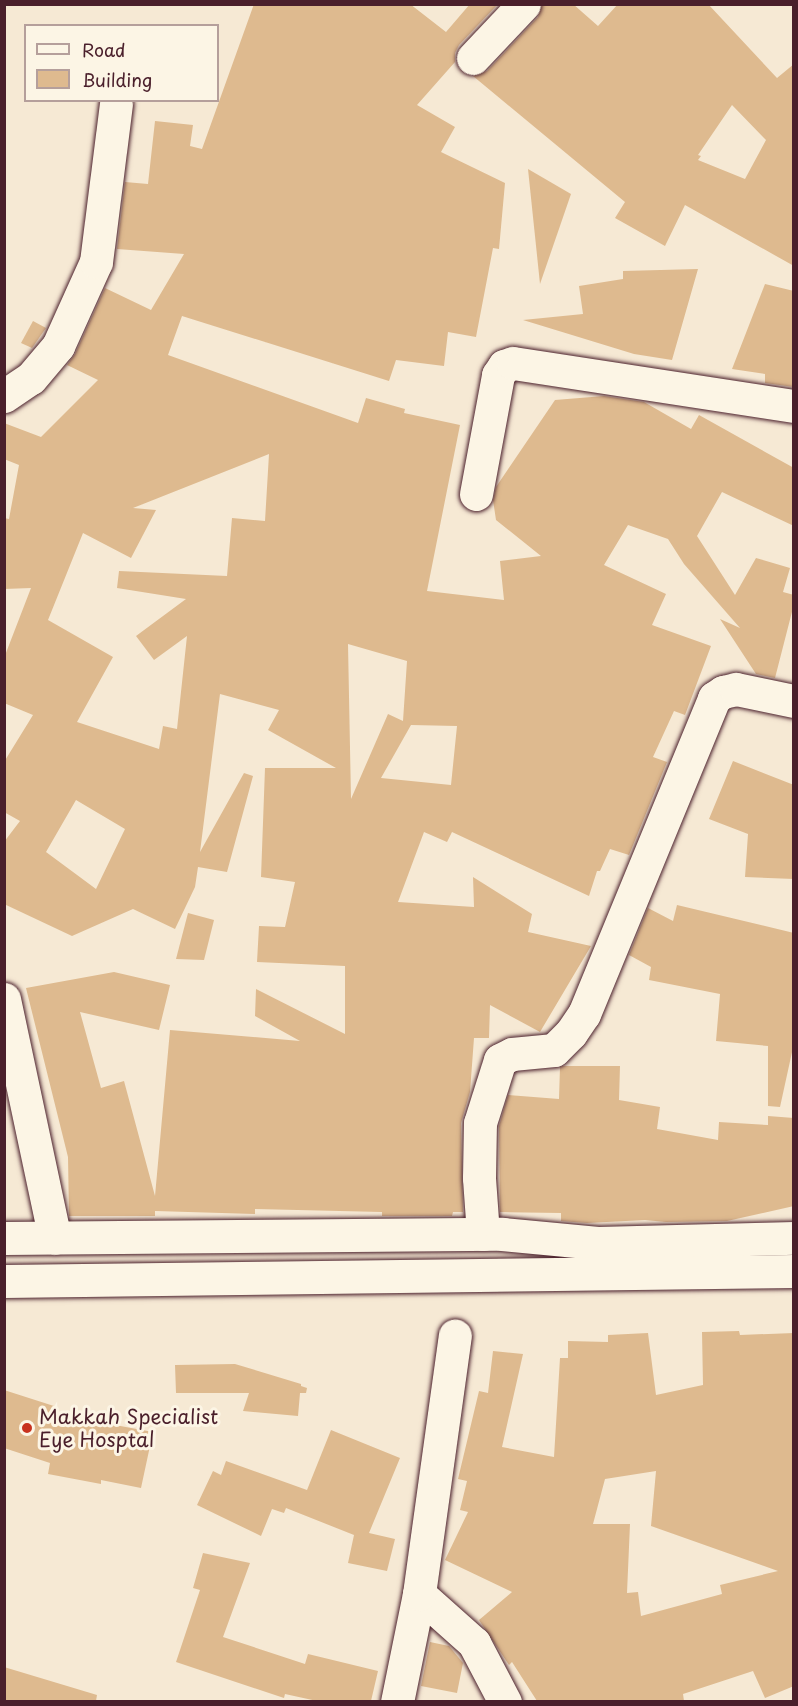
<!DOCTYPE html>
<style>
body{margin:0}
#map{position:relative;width:798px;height:1706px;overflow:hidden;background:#f6e9d4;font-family:"Playpen Sans",sans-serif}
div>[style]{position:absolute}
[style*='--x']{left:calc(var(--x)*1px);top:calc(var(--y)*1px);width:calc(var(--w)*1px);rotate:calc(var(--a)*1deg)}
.building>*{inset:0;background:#deba8f}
.roads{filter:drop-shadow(0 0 2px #4a1f2b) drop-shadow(0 0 2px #4a1f2b)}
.street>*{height:33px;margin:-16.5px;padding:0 16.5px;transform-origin:16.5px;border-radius:16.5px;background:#fcf5e5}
.secondary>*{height:33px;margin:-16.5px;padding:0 16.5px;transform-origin:16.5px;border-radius:16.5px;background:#fcf5e5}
.dots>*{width:16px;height:16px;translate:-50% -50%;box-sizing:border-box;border:3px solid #fcf5e5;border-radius:50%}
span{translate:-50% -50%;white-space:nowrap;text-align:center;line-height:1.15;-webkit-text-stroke:6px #fcf5e5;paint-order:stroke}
.poi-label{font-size:20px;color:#4a1f2b}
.left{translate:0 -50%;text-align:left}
.frame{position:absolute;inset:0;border:6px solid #4a1f2b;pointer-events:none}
.legend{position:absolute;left:24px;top:24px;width:195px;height:78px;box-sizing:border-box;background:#fcf5e5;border:2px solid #b59f9b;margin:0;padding:8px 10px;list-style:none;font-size:18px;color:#4a1f2b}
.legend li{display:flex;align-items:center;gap:12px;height:30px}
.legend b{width:30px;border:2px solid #b59f9b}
</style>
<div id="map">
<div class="building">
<i style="clip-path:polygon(evenodd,254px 4px,410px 4px,446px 32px,470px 4px,498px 4px,459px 45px,455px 53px,455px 62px,417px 105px,455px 127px,441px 152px,505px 183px,499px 249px,493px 248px,476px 337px,448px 332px,444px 366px,396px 360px,389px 381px,182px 316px,168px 355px,358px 423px,366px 398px,405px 409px,404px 413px,460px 425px,427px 591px,504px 600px,500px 561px,541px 556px,496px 520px,493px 500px,496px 487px,555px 400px,604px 396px,644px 402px,691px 429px,699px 415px,794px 468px,794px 526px,722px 492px,697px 536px,735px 595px,756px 558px,790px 568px,783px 592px,794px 595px,794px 604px,775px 678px,756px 674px,720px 619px,740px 628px,684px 564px,668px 539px,628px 525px,604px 565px,666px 594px,652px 625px,711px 646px,685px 715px,674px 711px,653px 757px,667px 762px,629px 855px,610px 849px,600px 871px,597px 871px,589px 896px,452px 832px,447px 842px,424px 832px,398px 902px,474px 907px,473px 877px,532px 914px,528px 932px,591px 946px,540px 1032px,490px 1005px,489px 1038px,474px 1038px,470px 1092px,461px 1123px,463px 1212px,453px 1212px,452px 1216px,382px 1216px,382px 1212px,255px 1209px,255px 1214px,155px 1211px,155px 1216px,69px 1216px,68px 1157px,26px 988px,114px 972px,170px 985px,159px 1030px,80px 1012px,101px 1088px,124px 1081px,155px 1196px,170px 1030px,300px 1041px,255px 1016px,256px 989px,345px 1034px,345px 966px,257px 962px,259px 926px,285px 927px,295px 882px,261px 877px,265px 768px,336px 768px,268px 730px,279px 710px,220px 694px,200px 852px,244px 773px,253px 776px,227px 872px,198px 867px,195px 887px,175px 929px,133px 909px,72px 936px,4px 904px,4px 842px,20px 821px,4px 812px,4px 762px,33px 715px,4px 703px,4px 658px,31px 588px,4px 589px,4px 518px,9px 519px,19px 465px,4px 459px,4px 423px,41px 437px,98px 380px,67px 365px,75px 354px,105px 288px,151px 310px,184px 254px,117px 249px,125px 182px,148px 184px,155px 121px,193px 125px,190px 146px,202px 149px,254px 4px,269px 454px,265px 521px,232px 518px,227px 576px,119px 571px,117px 588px,186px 599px,136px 636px,154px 660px,187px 636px,177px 729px,163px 726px,159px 749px,77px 722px,113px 657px,48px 620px,83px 533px,131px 558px,156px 510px,133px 508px,269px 454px,254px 4px,348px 644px,407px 661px,403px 721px,388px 714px,351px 799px,348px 644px,254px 4px,411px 725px,457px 726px,451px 785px,381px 778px,411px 725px,254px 4px,76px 800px,125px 829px,96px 889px,46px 852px,76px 800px)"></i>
<i style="clip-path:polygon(evenodd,542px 4px,573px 4px,598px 26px,618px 4px,708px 4px,777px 78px,794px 64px,794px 266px,685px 205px,665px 246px,615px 218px,625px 202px,473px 76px,487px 71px,538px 17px,542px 4px,732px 105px,766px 140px,745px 179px,698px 160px,701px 156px,698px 155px,732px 105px)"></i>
<i style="clip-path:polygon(528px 169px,571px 194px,540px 284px)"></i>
<i style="clip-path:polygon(698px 269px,672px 360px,634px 354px,523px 320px,583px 314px,579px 286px,623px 279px,623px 271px)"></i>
<i style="clip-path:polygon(765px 284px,794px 291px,794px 387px,765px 383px,765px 374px,732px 369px)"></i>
<i style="clip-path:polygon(33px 321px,46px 328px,32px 348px,21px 343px)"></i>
<i style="clip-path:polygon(733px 761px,794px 785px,794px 879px,745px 877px,748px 834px,709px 819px)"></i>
<i style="clip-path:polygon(677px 905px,794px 933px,794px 1043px,780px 1107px,768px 1106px,768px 1046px,716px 1041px,720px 994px,649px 980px,651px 967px,629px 955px,648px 908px,673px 921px)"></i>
<i style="clip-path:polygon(188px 913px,214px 920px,204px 960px,176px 959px)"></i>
<i style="clip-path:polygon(562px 1066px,620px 1066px,619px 1100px,660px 1107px,657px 1129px,718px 1140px,719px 1122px,768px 1125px,768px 1116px,794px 1118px,794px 1206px,727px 1221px,666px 1222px,645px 1220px,587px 1223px,561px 1221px,561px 1213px,500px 1212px,499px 1126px,508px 1095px,559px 1099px,560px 1067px)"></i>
<i style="clip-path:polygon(evenodd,739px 1331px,740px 1335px,794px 1333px,794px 1686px,765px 1698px,753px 1671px,683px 1694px,684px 1701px,537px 1701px,512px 1662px,509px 1665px,479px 1620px,512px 1592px,445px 1560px,468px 1512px,460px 1510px,467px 1481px,458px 1479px,479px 1391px,488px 1393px,493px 1351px,523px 1354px,502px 1447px,554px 1457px,560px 1358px,568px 1358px,568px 1341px,608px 1342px,608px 1335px,648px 1333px,656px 1395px,703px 1385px,702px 1332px,739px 1331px,656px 1471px,651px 1526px,778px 1571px,720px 1585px,722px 1594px,641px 1616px,638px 1592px,627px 1593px,630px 1524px,593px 1524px,605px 1479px,656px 1471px)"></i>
<i style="clip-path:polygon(235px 1364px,301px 1384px,301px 1386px,307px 1388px,306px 1393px,300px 1393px,298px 1416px,243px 1411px,249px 1393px,176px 1393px,175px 1365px)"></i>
<i style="clip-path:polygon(4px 1390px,57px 1407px,55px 1414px,153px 1432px,141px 1488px,101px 1480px,101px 1484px,48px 1474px,50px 1463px,4px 1448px)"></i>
<i style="clip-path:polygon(331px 1430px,400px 1458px,369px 1533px,395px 1539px,387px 1571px,348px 1563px,354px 1535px,286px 1508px,284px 1513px,272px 1509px,261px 1536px,197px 1505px,213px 1471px,221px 1475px,226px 1461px,307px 1490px)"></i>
<i style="clip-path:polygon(203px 1553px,250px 1563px,223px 1637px,305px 1664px,308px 1654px,378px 1671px,371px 1701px,317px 1701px,285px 1694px,284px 1698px,176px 1662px,200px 1590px,193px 1588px)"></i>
<i style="clip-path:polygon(430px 1642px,449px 1646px,463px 1663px,457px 1693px,421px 1686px)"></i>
<i style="clip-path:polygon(4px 1667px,97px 1695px,96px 1701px,4px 1701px)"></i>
</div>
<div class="roads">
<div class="street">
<i style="--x:473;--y:58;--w:74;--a:-46.6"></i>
<i style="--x:4;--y:396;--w:32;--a:-34"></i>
<i style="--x:31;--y:378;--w:42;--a:-49.8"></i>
<i style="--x:58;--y:346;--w:92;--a:-65.7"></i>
<i style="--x:96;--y:262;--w:159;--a:-82.8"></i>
<i style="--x:476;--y:494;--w:121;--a:-79.5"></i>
<i style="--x:498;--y:375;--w:11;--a:-56"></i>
<i style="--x:504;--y:366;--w:9;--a:-18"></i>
<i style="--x:513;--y:363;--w:284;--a:8.7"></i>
<i style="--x:4;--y:999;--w:244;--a:78"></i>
<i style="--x:483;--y:1234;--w:56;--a:-94.1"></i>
<i style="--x:479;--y:1178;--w:55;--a:-89"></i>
<i style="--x:480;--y:1123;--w:66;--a:-72.4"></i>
<i style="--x:500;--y:1060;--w:13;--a:-27"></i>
<i style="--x:512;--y:1054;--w:42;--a:-5.4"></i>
<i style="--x:554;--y:1050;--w:24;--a:-45"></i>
<i style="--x:571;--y:1033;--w:23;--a:-56"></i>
<i style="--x:584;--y:1014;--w:342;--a:-67.6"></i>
<i style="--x:714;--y:698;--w:11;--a:-34"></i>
<i style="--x:723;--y:692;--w:13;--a:-13"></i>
<i style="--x:736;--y:689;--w:59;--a:11.7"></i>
<i style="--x:419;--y:1594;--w:74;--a:41.7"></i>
<i style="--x:474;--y:1643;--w:67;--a:62.3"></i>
<i style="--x:397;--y:1702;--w:110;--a:-78.5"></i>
<i style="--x:419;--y:1594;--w:261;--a:-82.1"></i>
</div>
<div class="secondary">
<i style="--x:4;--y:1238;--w:498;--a:-0.5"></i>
<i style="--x:502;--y:1234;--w:96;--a:5.4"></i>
<i style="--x:598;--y:1243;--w:196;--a:-1.5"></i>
<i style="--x:4;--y:1281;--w:790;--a:-0.73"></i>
</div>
</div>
<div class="dots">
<i style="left:27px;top:1428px;background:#c8321e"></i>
</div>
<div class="poi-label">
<span class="left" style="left:39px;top:1428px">Makkah Specialist<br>Eye Hosptal</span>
</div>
<div class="frame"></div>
<ul class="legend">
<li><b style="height:8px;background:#fcf5e5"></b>Road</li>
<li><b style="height:16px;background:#deba8f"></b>Building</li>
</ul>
</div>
